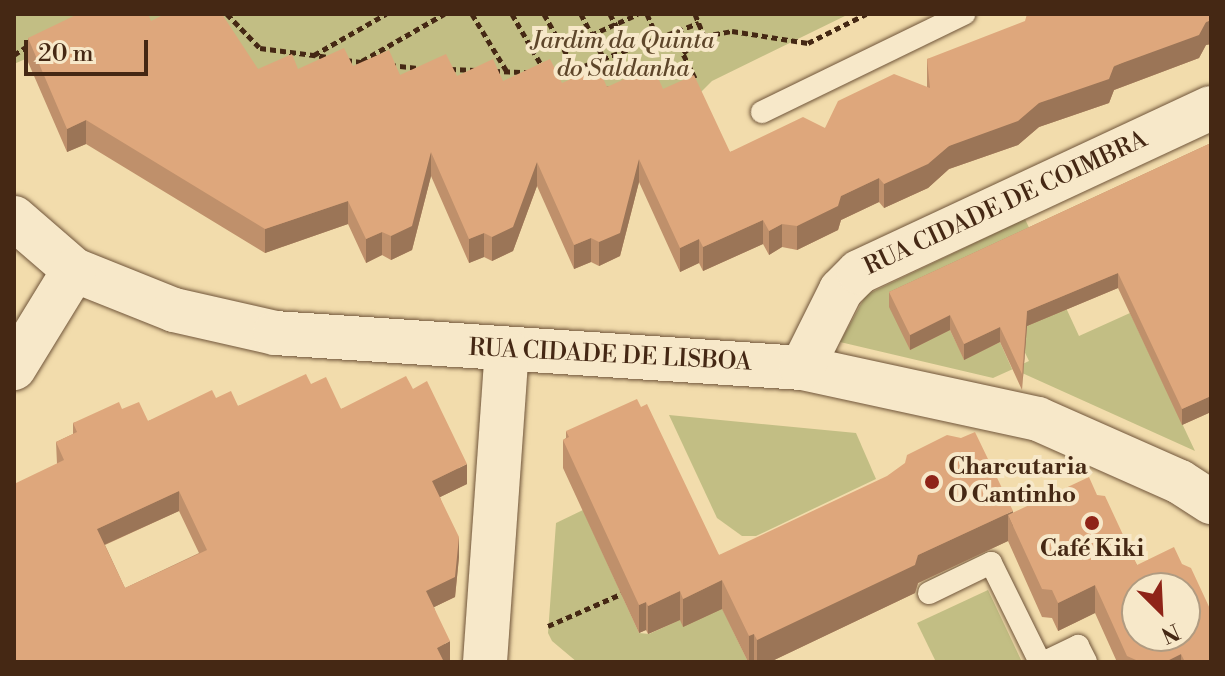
<!DOCTYPE html>
<meta charset="utf-8">
<style>
body{margin:0}
#map{position:relative;width:1225px;height:676px;overflow:hidden;background:#f2dcac;font-family:"Libre Bodoni",serif}
div>[style]{position:absolute}
[style*='--x']{left:calc(var(--x)*1px);top:calc(var(--y)*1px);width:calc(var(--w)*1px);rotate:calc(var(--a)*1deg)}
.green>*{inset:0;background:#c2be84}
.path>*{height:5px;margin-top:-2.5px;transform-origin:0;background:repeating-linear-gradient(90deg,#452814 0 6px,transparent 0 10px)}
.roads{filter:drop-shadow(0 0 2px #70553a) drop-shadow(0 0 2px #70553a)}
.lane>*{height:22px;margin:-11px;padding:0 11px;transform-origin:11px;border-radius:11px;background:#f7e8c9}
.street>*{height:44px;margin:-22px;padding:0 22px;transform-origin:22px;border-radius:22px;background:#f7e8c9}
.wall>*{inset:0;background:#bf906b}
.shaded-wall>*{inset:0;background:#9b7557;transform-origin:0 0}
.building>*{inset:0;background:#dea77c}
.dots>*{width:22px;height:22px;translate:-50% -50%;box-sizing:border-box;border:4px solid #f7e8c9;border-radius:50%}
span{translate:-50% -50%;white-space:nowrap;text-align:center;line-height:1.15;-webkit-text-stroke:8px #f7e8c9;paint-order:stroke}
.park-label{font-size:24px;color:#5e462a;font-style:italic}
.street-label{font-size:24px;color:#452814}
.poi-label{font-size:24px;color:#452814;font-weight:700}
.left{translate:0 -50%;text-align:left}
.frame{position:absolute;inset:0;border:16px solid #452814;pointer-events:none}
.north{position:absolute;left:1121px;top:572px;width:80px;height:80px;box-sizing:border-box;background:#f7e8c9;border:2px solid #b09b81;border-radius:50%;rotate:156deg;font-size:22px;font-weight:700;line-height:32px;text-align:center;color:#452814}
.north::after{content:'';display:block;margin:auto;width:28px;height:36px;background:#8f2418;clip-path:polygon(50% 0,100% 100%,50% 72%,0 100%)}
.scale{position:absolute;left:24px;top:40px;width:124px;height:36px;box-sizing:border-box;border:4px solid #452814;border-top:0;padding-left:10px;font-size:24px;line-height:28px;white-space:nowrap;color:#452814;-webkit-text-stroke:6px #f7e8c9;paint-order:stroke}
</style>
<div id="map">
<div class="green">
<i style="clip-path:polygon(14px 14px,128px 14px,14px 64px)"></i>
<i style="clip-path:polygon(137px 14px,849px 14px,712px 81px,694px 99px,298px 93px,151px 45px)"></i>
<i style="clip-path:polygon(evenodd,1025px 219px,1079px 336px,1130px 313px,1195px 451px,1013px 369px,993px 378px,840px 342px,866px 295px,1025px 219px,982px 264px,1029px 361px,1012px 369px,1000px 342px,964px 359px,950px 330px,982px 264px)"></i>
<i style="clip-path:polygon(669px 415px,856px 433px,876px 479px,756px 536px,742px 536px,717px 518px)"></i>
<i style="clip-path:polygon(583px 510px,639px 633px,649px 634px,719px 602px,748px 662px,577px 662px,552px 641px,548px 633px,556px 523px)"></i>
<i style="clip-path:polygon(988px 590px,1022px 662px,936px 662px,917px 623px)"></i>
</div>
<div class="path">
<i style="--x:227;--y:14;--w:47;--a:45.9"></i>
<i style="--x:260;--y:48;--w:69;--a:7.5"></i>
<i style="--x:472;--y:14;--w:66;--a:58.7"></i>
<i style="--x:512;--y:14;--w:62;--a:60.1"></i>
<i style="--x:544;--y:14;--w:63;--a:60.6"></i>
<i style="--x:581;--y:14;--w:48;--a:62.9"></i>
<i style="--x:610;--y:14;--w:38;--a:63"></i>
<i style="--x:647;--y:14;--w:24;--a:66"></i>
<i style="--x:695;--y:14;--w:24;--a:68"></i>
<i style="--x:704;--y:36;--w:28;--a:-10"></i>
<i style="--x:732;--y:31;--w:77;--a:9"></i>
<i style="--x:808;--y:43;--w:65;--a:-26.6"></i>
<i style="--x:591;--y:35;--w:51;--a:-24.1"></i>
<i style="--x:14;--y:55;--w:22;--a:-34"></i>
<i style="--x:314;--y:55;--w:83;--a:-29.7"></i>
<i style="--x:346;--y:60;--w:22;--a:8"></i>
<i style="--x:362;--y:61;--w:95;--a:-29.8"></i>
<i style="--x:390;--y:65;--w:30;--a:6"></i>
<i style="--x:450;--y:69;--w:26;--a:2"></i>
<i style="--x:494;--y:71;--w:34;--a:2"></i>
<i style="--x:554;--y:73;--w:11;--a:0"></i>
<i style="--x:565;--y:73;--w:143;--a:-20.5"></i>
<i style="--x:695;--y:78;--w:28;--a:-116"></i>
<i style="--x:683;--y:53;--w:27;--a:-39"></i>
<i style="--x:548;--y:626;--w:80;--a:-23.7"></i>
</div>
<div class="roads">
<div class="lane">
<i style="--x:762;--y:112;--w:225;--a:-25.9"></i>
<i style="--x:929;--y:593;--w:69;--a:-25.8"></i>
<i style="--x:991;--y:563;--w:110;--a:63.7"></i>
<i style="--x:1045;--y:662;--w:37;--a:-26"></i>
<i style="--x:1078;--y:646;--w:18;--a:63"></i>
</div>
<div class="street">
<i style="--x:14;--y:218;--w:79;--a:40.9"></i>
<i style="--x:74;--y:270;--w:108;--a:21.8"></i>
<i style="--x:174;--y:310;--w:104;--a:12.8"></i>
<i style="--x:275;--y:333;--w:528;--a:3.8"></i>
<i style="--x:802;--y:368;--w:241;--a:12.2"></i>
<i style="--x:1038;--y:419;--w:155;--a:23.9"></i>
<i style="--x:1180;--y:482;--w:37;--a:33"></i>
<i style="--x:14;--y:368;--w:115;--a:-58.5"></i>
<i style="--x:802;--y:368;--w:87;--a:-63.4"></i>
<i style="--x:841;--y:290;--w:25;--a:-45"></i>
<i style="--x:859;--y:272;--w:388;--a:-25"></i>
<i style="--x:485;--y:662;--w:312;--a:-86"></i>
</div>
</div>
<div class="wall">
<i style="clip-path:polygon(1211px 14px,1211px 44px,1206px 45px,1199px 58px,1114px 90px,1109px 103px,1039px 127px,1018px 145px,949px 169px,928px 188px,884px 208px,879px 202px,841px 220px,838px 230px,797px 250px,782px 247px,769px 255px,763px 244px,703px 271px,699px 263px,680px 272px,639px 182px,620px 256px,599px 266px,591px 262px,574px 269px,537px 186px,513px 251px,492px 261px,484px 257px,469px 263px,431px 176px,412px 250px,391px 260px,382px 255px,366px 263px,348px 224px,265px 253px,86px 144px,67px 152px,28px 62px,28px 38px,151px 21px,258px 69px,298px 69px,353px 66px,400px 75px,457px 76px,503px 81px,663px 89px,730px 152px,825px 128px,927px 88px,927px 59px)"></i>
<i style="clip-path:polygon(1211px 143px,1211px 412px,1182px 425px,1118px 288px,1027px 326px,1022px 390px,1000px 342px,964px 360px,950px 330px,910px 350px,889px 307px,889px 292px)"></i>
<i style="clip-path:polygon(evenodd,311px 384px,341px 409px,413px 389px,467px 484px,440px 497px,459px 557px,455px 597px,434px 607px,450px 661px,14px 662px,57px 464px,56px 442px,73px 434px,73px 423px,122px 409px,148px 421px,216px 398px,238px 406px,311px 384px,179px 511px,199px 553px,125px 588px,105px 545px,179px 511px)"></i>
<i style="clip-path:polygon(566px 431px,719px 555px,1013px 513px,1097px 495px,1137px 565px,1211px 662px,1117px 662px,1095px 613px,1058px 631px,1052px 618px,1042px 617px,1008px 541px,918px 583px,915px 593px,770px 662px,748px 662px,722px 609px,683px 627px,680px 620px,648px 634px,646px 630px,639px 633px,563px 468px,563px 440px,566px 438px)"></i>
</div>
<div class="shaded-wall">
<i style="clip-path:polygon(1211px 20px,1211px 44px,1206px 45px,1199px 58px,1114px 90px,1109px 103px,1039px 127px,1018px 145px,949px 169px,928px 188px,884px 208px,884px 184px,949px 146px)"></i>
<i style="clip-path:polygon(86px 120px,86px 144px,67px 152px,67px 129px)"></i>
<i style="clip-path:polygon(431px 152px,431px 176px,412px 250px,391px 260px,391px 236px)"></i>
<i style="clip-path:polygon(639px 159px,639px 182px,620px 256px,599px 266px,599px 242px)"></i>
<i style="clip-path:polygon(537px 162px,537px 186px,513px 251px,492px 261px,492px 237px)"></i>
<i style="clip-path:polygon(879px 178px,879px 202px,841px 220px,838px 230px,797px 250px,797px 226px,841px 196px)"></i>
<i style="clip-path:polygon(348px 201px,348px 224px,265px 253px,265px 229px)"></i>
<i style="clip-path:polygon(763px 220px,763px 244px,703px 271px,703px 247px)"></i>
<i style="clip-path:polygon(782px 224px,782px 247px,769px 255px,769px 231px)"></i>
<i style="clip-path:polygon(382px 232px,382px 255px,366px 263px,366px 239px)"></i>
<i style="clip-path:polygon(484px 233px,484px 257px,469px 263px,469px 239px)"></i>
<i style="clip-path:polygon(591px 238px,591px 262px,574px 269px,574px 245px)"></i>
<i style="clip-path:polygon(699px 239px,699px 263px,680px 272px,680px 248px)"></i>
<i style="clip-path:polygon(1118px 273px,1118px 288px,1027px 326px,1022px 390px,1027px 311px)"></i>
<i style="clip-path:polygon(950px 315px,950px 330px,910px 350px,910px 335px)"></i>
<i style="clip-path:polygon(1000px 327px,1000px 342px,964px 360px,964px 344px)"></i>
<i style="clip-path:polygon(1211px 396px,1211px 412px,1182px 425px,1182px 409px)"></i>
<i style="clip-path:polygon(467px 464px,467px 484px,432px 501px,432px 481px)"></i>
<i style="clip-path:polygon(179px 491px,179px 511px,97px 548px,97px 529px)"></i>
<i style="clip-path:polygon(1013px 511px,1013px 526px,1008px 515px,1008px 541px,918px 583px,915px 593px,770px 662px,757px 662px,757px 640px,918px 555px)"></i>
<i style="clip-path:polygon(459px 537px,459px 557px,455px 597px,426px 611px,426px 591px)"></i>
<i style="clip-path:polygon(722px 580px,722px 609px,683px 627px,683px 599px)"></i>
<i style="clip-path:polygon(1095px 585px,1095px 613px,1058px 631px,1058px 603px)"></i>
<i style="clip-path:polygon(680px 591px,680px 620px,648px 634px,648px 606px)"></i>
<i style="clip-path:polygon(646px 602px,646px 630px,639px 633px,639px 605px)"></i>
<i style="left:754px;top:634px;width:28px;height:5px;rotate:90deg"></i>
<i style="clip-path:polygon(450px 641px,450px 661px,437px 662px,437px 648px)"></i>
<i style="clip-path:polygon(1181px 654px,1181px 662px,1165px 662px)"></i>
</div>
<div class="building">
<i style="clip-path:polygon(78px 14px,148px 14px,151px 21px,165px 14px,222px 14px,258px 69px,292px 54px,298px 69px,344px 48px,353px 66px,389px 50px,400px 75px,446px 54px,457px 76px,493px 59px,503px 81px,550px 59px,562px 83px,598px 67px,607px 87px,653px 66px,663px 89px,694px 75px,730px 152px,803px 117px,825px 128px,838px 101px,894px 74px,930px 88px,927px 59px,1025px 21px,1027px 14px,1211px 14px,1211px 20px,1206px 22px,1199px 35px,1114px 66px,1109px 79px,1039px 103px,1018px 121px,949px 146px,928px 164px,884px 184px,879px 178px,841px 196px,838px 206px,797px 226px,782px 224px,769px 231px,763px 220px,703px 247px,699px 239px,680px 248px,639px 159px,620px 233px,599px 242px,591px 238px,574px 245px,537px 162px,513px 227px,492px 237px,484px 233px,469px 239px,431px 152px,412px 226px,391px 236px,382px 232px,366px 239px,348px 201px,265px 229px,86px 120px,67px 129px,28px 38px)"></i>
<i style="clip-path:polygon(1211px 143px,1211px 396px,1182px 409px,1118px 273px,1027px 311px,1022px 374px,1000px 327px,964px 344px,950px 315px,910px 335px,889px 292px)"></i>
<i style="clip-path:polygon(evenodd,306px 374px,311px 384px,326px 377px,341px 409px,406px 376px,413px 389px,427px 381px,467px 464px,432px 481px,459px 537px,455px 577px,426px 591px,450px 641px,437px 648px,443px 660px,438px 662px,14px 662px,14px 484px,64px 460px,56px 442px,77px 432px,73px 423px,119px 402px,122px 409px,139px 402px,148px 421px,212px 390px,216px 398px,231px 391px,238px 406px,306px 374px,179px 491px,207px 550px,125px 588px,97px 529px,179px 491px)"></i>
<i style="clip-path:polygon(637px 399px,641px 407px,647px 404px,719px 555px,887px 476px,905px 463px,907px 455px,947px 435px,961px 438px,975px 432px,1013px 511px,918px 555px,915px 565px,757px 640px,754px 634px,749px 636px,722px 580px,683px 599px,680px 591px,648px 606px,646px 602px,639px 605px,563px 440px,569px 437px,566px 431px)"></i>
<i style="clip-path:polygon(evenodd,1089px 477px,1097px 495px,1105px 496px,1137px 565px,1174px 547px,1182px 564px,1191px 568px,1211px 611px,1211px 662px,1185px 662px,1181px 654px,1165px 662px,1138px 662px,1136px 660px,1127px 656px,1095px 585px,1058px 603px,1052px 590px,1042px 589px,1008px 515px,1089px 477px,1137px 588px,1185px 588px,1185px 636px,1137px 636px,1137px 588px)"></i>
</div>
<div class="dots">
<i style="left:932px;top:482px;background:#8f2418"></i>
<i style="left:1092px;top:523px;background:#8f2418"></i>
</div>
<div class="park-label">
<span style="left:623px;top:56px">Jardim da Quinta<br>do Saldanha</span>
</div>
<div class="street-label">
<span style="left:1006px;top:204px;rotate:-25deg">RUA CIDADE DE COIMBRA</span>
<span style="left:610px;top:356px;rotate:3deg">RUA CIDADE DE LISBOA</span>
</div>
<div class="poi-label">
<span class="left" style="left:948px;top:482px">Charcutaria<br>O Cantinho</span>
<span style="left:1092px;top:550px">Café Kiki</span>
</div>
<div class="frame"></div>
<div class="north">N</div>
<div class="scale">20 m</div>
</div>
